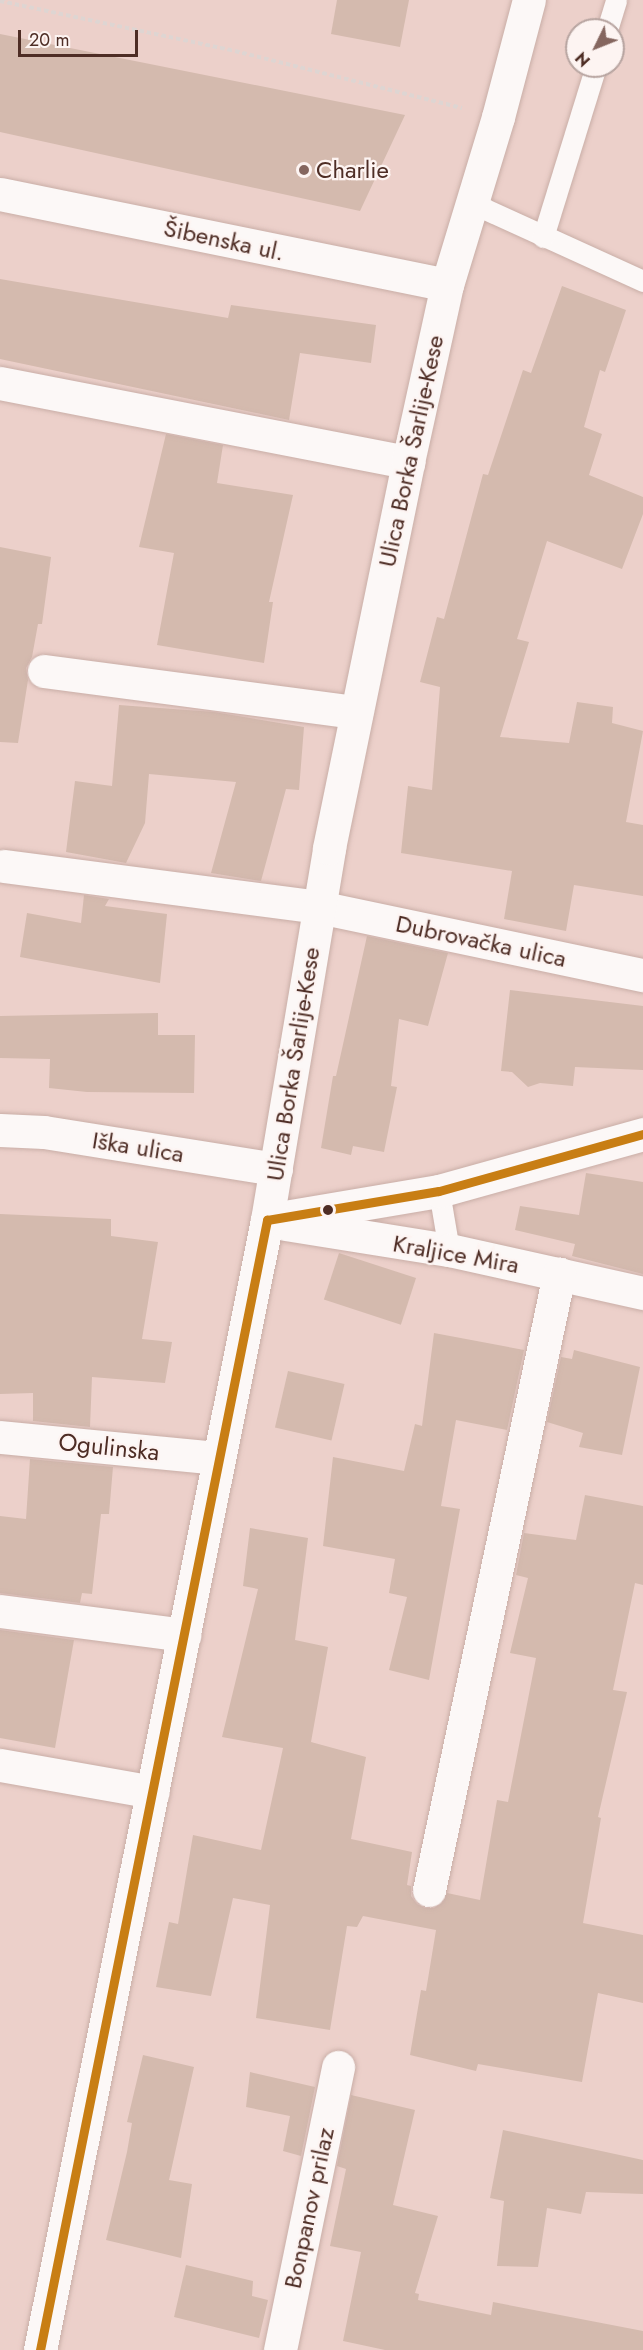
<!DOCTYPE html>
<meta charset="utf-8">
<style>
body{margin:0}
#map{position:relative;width:643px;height:2350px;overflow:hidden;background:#ecd0ca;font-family:Jost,sans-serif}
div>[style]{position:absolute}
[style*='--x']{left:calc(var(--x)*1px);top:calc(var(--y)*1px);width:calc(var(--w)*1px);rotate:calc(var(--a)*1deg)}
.building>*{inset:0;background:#d4baae;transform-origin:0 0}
.path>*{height:4px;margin-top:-2px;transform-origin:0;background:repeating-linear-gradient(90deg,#ded5d2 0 4.5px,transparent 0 7.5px)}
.roads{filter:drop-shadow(0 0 2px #c9aea7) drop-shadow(0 0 2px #c9aea7)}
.lane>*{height:21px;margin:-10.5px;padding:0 10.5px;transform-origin:10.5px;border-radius:10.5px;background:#fcf8f7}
.street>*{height:33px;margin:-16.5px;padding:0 16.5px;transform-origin:16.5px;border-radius:16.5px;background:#fcf8f7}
.secondary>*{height:33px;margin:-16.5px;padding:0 16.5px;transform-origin:16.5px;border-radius:16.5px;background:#fcf8f7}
.bus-1>*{height:9px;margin:-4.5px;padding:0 4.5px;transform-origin:4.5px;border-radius:4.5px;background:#c87e14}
.dots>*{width:16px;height:16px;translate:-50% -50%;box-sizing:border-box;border:3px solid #fdf4f2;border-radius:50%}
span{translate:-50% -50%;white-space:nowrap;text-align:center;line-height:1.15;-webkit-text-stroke:4.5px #fdf4f2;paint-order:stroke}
.poi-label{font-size:24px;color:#4e2d25}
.left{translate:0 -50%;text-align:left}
.street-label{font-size:24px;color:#4e2d25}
.north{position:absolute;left:565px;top:18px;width:60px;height:60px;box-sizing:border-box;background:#fdf4f2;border:2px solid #b7a4a0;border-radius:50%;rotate:227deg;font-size:16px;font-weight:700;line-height:24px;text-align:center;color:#4e2d25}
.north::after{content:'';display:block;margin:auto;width:21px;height:27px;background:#85665f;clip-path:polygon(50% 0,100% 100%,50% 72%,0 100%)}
.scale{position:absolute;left:18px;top:30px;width:120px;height:27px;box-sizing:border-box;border:3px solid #4e2d25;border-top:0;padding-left:8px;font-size:18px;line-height:21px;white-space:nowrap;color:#4e2d25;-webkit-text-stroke:4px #fdf4f2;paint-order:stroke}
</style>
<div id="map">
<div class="building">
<i style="clip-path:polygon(337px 0,409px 0,400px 47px,331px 34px)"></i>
<i style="clip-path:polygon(0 34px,405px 115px,360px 211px,0 132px)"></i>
<i style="clip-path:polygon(0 279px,228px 318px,231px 305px,376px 325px,371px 363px,300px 353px,289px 420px,0 359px)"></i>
<i style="clip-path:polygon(562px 286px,626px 310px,605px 372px,600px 370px,584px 427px,602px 434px,589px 475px,643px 497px,643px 514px,622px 569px,547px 541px,517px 639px,529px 642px,500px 737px,569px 743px,577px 702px,613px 707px,612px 723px,643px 731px,626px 822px,643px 825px,643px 896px,574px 885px,566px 931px,504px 919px,512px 871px,401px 853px,408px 786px,432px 790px,440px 687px,420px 682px,437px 617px,444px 619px,483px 474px,488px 475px,523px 370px,531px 373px)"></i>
<i style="clip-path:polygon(166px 434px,223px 445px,217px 483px,293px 495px,269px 602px,273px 602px,264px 663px,157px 645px,174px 553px,139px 547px)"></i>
<i style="clip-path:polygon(0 547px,51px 557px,42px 624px,38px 624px,32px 657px,26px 668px,28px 680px,18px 743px,0 742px)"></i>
<i style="clip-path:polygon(119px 705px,214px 712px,304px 727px,299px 790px,286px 789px,261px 881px,211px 873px,236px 782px,149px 774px,145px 823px,126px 863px,66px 852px,75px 781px,112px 786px)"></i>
<i style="clip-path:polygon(84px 895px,109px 899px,105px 906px,167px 914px,160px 983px,20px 957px,27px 913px,81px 923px)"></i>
<i style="clip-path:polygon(367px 936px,448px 953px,428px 1026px,399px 1019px,391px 1086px,397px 1087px,384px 1152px,353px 1146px,351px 1155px,321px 1148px,333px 1076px,336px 1076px)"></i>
<i style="clip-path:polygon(510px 990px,643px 1006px,643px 1070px,575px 1067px,573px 1086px,540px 1083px,528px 1087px,512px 1072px,501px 1071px)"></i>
<i style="clip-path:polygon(158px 1013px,158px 1035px,195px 1035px,194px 1093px,87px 1092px,49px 1088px,50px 1059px,0 1058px,0 1016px)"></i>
<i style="clip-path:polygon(586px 1173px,643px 1182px,643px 1274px,572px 1256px,575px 1244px,515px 1230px,520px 1206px,579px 1215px)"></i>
<i style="clip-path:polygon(0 1214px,111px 1219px,111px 1236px,158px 1242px,142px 1339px,172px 1342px,165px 1383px,92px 1377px,90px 1427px,33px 1421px,33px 1393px,0 1394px)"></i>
<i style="left:339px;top:1253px;width:81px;height:49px;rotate:18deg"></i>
<i style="clip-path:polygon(434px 1333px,524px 1350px,507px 1430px,456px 1420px,441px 1506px,460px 1509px,429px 1680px,389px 1670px,407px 1597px,389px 1593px,395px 1559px,323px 1546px,333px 1457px,404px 1471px,415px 1424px,422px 1426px)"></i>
<i style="clip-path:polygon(574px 1350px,640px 1367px,622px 1455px,579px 1447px,583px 1433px,547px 1422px,561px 1357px,572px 1359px)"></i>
<i style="left:288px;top:1371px;width:58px;height:58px;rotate:13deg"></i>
<i style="clip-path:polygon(30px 1459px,113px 1467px,109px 1514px,101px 1514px,92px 1594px,82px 1593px,80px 1603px,0 1593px,0 1516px,26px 1519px)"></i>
<i style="clip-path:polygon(585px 1495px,643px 1506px,643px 1585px,635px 1583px,613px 1690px,627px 1692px,598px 1817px,601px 1818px,583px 1923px,643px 1935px,643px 2003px,598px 1993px,582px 2082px,478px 2064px,476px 2071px,410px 2055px,421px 1990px,426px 1991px,436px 1930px,363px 1916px,357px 1927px,347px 1926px,330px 2030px,256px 2018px,270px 1905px,233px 1898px,211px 1996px,156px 1987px,169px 1922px,178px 1924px,193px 1835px,261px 1850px,283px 1748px,222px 1737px,258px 1589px,243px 1586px,250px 1528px,308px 1538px,295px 1640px,328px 1647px,311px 1742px,366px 1757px,351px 1839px,412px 1852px,407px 1885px,411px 1886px,411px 1896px,417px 1904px,425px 1908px,434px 1908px,442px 1903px,447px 1893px,480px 1900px,497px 1800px,508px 1802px,536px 1658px,510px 1653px,528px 1578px,516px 1575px,524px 1533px,576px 1540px)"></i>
<i style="clip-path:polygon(0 1630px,74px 1640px,55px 1748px,0 1738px)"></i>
<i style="clip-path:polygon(143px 2055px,194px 2067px,169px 2180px,192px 2184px,181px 2258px,106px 2240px,127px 2152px,132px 2123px,127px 2122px)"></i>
<i style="clip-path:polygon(250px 2072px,315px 2087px,301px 2156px,283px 2151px,290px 2116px,246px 2107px)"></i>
<i style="clip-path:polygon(351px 2095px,415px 2110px,393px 2205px,438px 2216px,415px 2293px,419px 2294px,418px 2300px,491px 2315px,493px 2302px,643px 2331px,643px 2350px,385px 2350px,343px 2341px,361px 2252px,330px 2246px,346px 2169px,337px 2166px)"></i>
<i style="clip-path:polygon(503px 2130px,643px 2160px,643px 2194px,586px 2192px,581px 2214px,547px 2208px,538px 2267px,497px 2266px,504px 2201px,490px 2198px)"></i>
<i style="clip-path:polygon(186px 2265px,253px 2281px,252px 2296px,268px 2300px,259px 2338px,174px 2317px)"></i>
</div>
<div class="path">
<i style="--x:0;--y:1;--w:240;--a:12"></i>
<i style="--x:235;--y:51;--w:234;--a:14.1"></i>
</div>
<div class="roads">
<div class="lane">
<i style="--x:607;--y:30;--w:31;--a:-73"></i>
<i style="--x:472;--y:203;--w:188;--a:24.5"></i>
<i style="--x:543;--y:237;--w:179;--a:-72.8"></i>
<i style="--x:439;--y:1191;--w:60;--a:80.4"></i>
</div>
<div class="street">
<i style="--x:0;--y:194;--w:456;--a:11.5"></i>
<i style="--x:0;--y:383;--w:416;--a:11"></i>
<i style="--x:44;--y:671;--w:315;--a:7.5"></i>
<i style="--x:4;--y:866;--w:318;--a:7.4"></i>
<i style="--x:319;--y:907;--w:331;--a:11.9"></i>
<i style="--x:0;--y:1130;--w:44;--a:2.6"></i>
<i style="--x:44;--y:1132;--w:235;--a:9.1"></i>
<i style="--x:267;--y:1220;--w:174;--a:-9.6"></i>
<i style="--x:439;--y:1191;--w:212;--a:-15.6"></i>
<i style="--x:286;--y:1224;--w:165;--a:9.1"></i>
<i style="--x:449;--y:1250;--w:199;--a:12.5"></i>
<i style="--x:0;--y:1437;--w:219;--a:5.5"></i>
<i style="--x:0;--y:1611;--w:186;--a:7.4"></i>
<i style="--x:0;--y:1765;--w:155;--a:10"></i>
<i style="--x:429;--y:1890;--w:630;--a:-78.08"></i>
<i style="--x:280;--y:2350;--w:289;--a:-78.4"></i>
</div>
<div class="secondary">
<i style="--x:40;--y:2350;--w:1153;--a:-78.64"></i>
<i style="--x:267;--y:1220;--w:377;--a:-80.5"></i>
<i style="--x:329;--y:848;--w:394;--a:-78.4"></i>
<i style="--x:408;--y:462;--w:181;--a:-77.6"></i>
<i style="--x:447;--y:285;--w:176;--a:-73.1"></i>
<i style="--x:498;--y:117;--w:121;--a:-75.2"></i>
</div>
</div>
<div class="bus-1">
<i style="--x:40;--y:2350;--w:1153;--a:-78.64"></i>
<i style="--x:267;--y:1220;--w:174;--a:-9.6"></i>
<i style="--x:439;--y:1191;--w:212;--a:-15.6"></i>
</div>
<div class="dots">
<i style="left:304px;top:170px;background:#85665f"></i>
<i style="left:328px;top:1210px;background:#4e2d25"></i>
</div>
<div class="poi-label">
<span class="left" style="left:316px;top:170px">Charlie</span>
</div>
<div class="street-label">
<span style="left:224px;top:240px;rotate:12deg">Šibenska ul.</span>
<span style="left:411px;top:451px;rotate:-78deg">Ulica Borka Šarlije-Kese</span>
<span style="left:481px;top:941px;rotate:12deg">Dubrovačka ulica</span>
<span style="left:293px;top:1064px;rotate:-81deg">Ulica Borka Šarlije-Kese</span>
<span style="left:138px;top:1147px;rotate:9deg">Iška ulica</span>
<span style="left:456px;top:1254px;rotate:10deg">Kraljice Mira</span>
<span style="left:109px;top:1447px;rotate:6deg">Ogulinska</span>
<span style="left:309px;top:2208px;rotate:-78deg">Bonpanov prilaz</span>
</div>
<div class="north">N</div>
<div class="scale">20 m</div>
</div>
